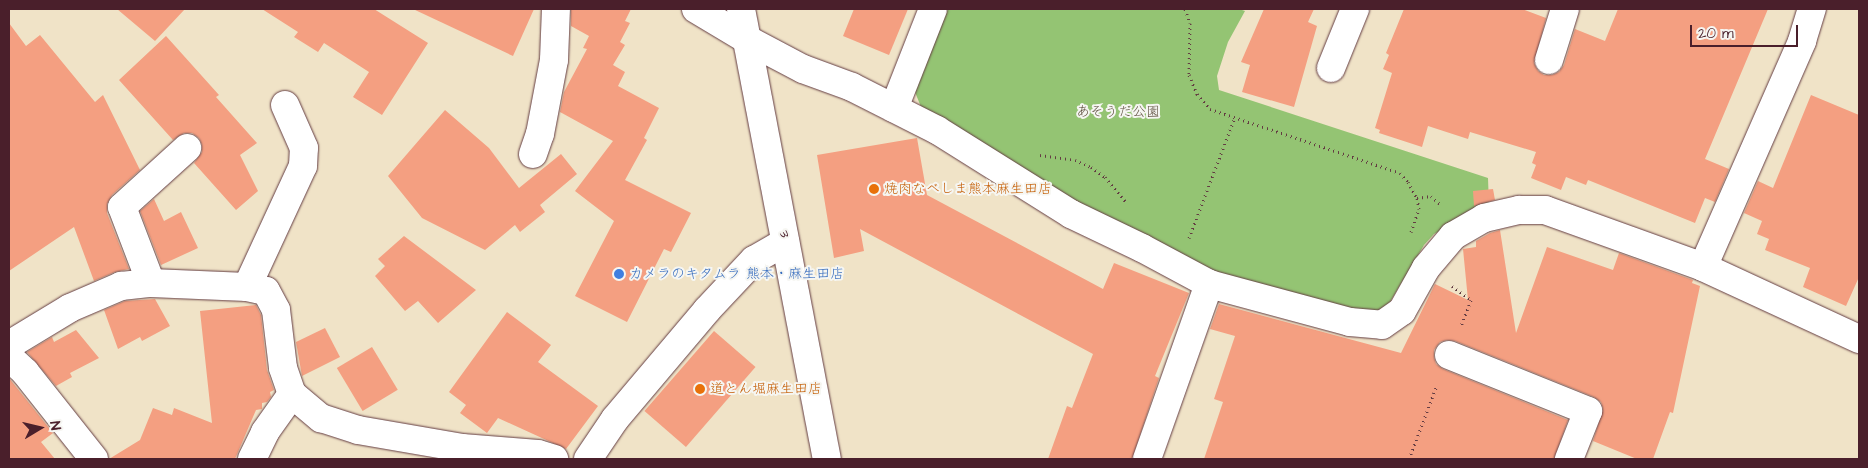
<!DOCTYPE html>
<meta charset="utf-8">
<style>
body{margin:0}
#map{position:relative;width:1868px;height:468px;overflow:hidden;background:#f0e3c7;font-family:"Architects Daughter","Klee One",sans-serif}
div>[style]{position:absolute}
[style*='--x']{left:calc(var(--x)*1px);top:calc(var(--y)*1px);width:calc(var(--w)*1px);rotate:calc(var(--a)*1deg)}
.green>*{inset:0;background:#94c473}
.building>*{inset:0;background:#f49f81;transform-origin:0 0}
.path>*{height:3px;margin-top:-1.5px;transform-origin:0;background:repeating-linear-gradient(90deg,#633c42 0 1px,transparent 0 5px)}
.roads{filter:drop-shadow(0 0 1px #633c42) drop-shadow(0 0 1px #633c42)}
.minor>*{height:28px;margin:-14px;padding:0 14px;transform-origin:14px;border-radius:14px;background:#fff}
.dots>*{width:14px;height:14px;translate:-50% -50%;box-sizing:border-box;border:2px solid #f6f6f2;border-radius:50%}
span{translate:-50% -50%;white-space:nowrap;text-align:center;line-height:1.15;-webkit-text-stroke:4px #f6f6f2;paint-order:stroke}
.park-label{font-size:14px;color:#605141}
.food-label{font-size:14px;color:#c56008}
.left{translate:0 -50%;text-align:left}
.street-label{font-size:14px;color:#4a1f2b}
.shop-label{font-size:14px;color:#366cbe}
.frame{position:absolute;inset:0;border:10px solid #4a1f2b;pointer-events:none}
.north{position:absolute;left:15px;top:403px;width:50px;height:50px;-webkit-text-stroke:4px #f6f6f2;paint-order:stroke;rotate:81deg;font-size:14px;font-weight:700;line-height:20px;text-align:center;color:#4a1f2b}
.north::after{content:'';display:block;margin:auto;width:18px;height:22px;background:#4a1f2b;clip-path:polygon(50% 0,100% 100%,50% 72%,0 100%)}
.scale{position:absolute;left:1690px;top:25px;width:108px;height:22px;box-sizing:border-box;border:2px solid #4a1f2b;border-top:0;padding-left:6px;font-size:15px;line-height:18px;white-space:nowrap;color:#4a1f2b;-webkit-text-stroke:4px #f6f6f2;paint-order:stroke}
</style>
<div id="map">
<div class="green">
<i style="clip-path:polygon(946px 9px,1239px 9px,1245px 11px,1228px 42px,1217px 76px,1219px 90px,1488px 178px,1489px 206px,1434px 234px,1424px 245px,1390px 302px,1378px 311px,1363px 311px,1249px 286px,1209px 272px,1079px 209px,923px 112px,915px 92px)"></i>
</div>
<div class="building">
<i style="clip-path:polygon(117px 9px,185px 9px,155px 41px)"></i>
<i style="clip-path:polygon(262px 9px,374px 9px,428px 43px,382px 115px,353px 97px,369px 72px,324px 43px,318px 52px,294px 37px,298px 32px)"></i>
<i style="clip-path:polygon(413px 9px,534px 9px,513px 56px)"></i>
<i style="clip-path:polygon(571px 9px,631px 9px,625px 21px,630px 23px,620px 42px,625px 45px,613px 65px,625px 72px,618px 86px,659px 108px,644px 138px,647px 140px,625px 180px,691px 213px,671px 252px,664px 249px,627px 322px,575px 296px,614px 221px,575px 191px,613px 141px,560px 112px,564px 92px,587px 49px,583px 48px,589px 36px,571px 26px)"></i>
<i style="clip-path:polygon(854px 9px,908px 9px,889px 55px,843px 36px)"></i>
<i style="clip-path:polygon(1264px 9px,1314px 9px,1308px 22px,1317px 26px,1294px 107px,1242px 92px,1250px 65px,1241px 62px)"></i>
<i style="clip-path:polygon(1404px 9px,1522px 9px,1546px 18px,1534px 63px,1538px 71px,1544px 75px,1552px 75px,1559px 72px,1564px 65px,1575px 29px,1605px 41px,1618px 9px,1768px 9px,1705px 159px,1729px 169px,1715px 202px,1705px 198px,1695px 223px,1588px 180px,1586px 185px,1566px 177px,1561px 190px,1531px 178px,1536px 165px,1532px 163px,1536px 152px,1470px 132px,1468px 139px,1428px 126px,1422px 147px,1379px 133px,1380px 130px,1375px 128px,1392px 73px,1383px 69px,1389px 55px,1386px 53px)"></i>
<i style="clip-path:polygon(9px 23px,26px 46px,40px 35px,95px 102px,103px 95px,140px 170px,112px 195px,107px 204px,107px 213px,129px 269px,115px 272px,94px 281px,74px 227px,9px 271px)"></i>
<i style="clip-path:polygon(166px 36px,219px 95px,216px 97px,257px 143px,240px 155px,258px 191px,236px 210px,194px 163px,202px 152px,202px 145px,199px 138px,192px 133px,184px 133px,173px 140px,119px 80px)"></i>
<i style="clip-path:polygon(1811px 95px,1859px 115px,1859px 277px,1846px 306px,1803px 287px,1810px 268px,1765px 250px,1769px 239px,1757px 234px,1762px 221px,1744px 213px,1758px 181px,1773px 188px)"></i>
<i style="clip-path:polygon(445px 110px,489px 148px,519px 188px,561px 154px,577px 174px,540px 205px,545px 212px,520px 232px,515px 225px,485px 250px,422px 218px,388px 176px)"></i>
<i style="clip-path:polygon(917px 138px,927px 195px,1103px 289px,1114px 263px,1189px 293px,1155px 376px,1159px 378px,1132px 459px,1048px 459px,1067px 406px,1072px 408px,1093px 354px,860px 229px,864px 251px,834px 258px,817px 155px)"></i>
<i style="clip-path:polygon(1493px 189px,1495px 200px,1474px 206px,1473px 191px)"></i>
<i style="clip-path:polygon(154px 199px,164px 221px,181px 212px,198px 248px,161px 265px,140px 211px)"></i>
<i style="clip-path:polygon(1500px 230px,1516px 333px,1547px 247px,1613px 270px,1619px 253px,1693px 280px,1692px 283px,1700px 286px,1673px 413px,1670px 412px,1653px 459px,1637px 459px,1593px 441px,1603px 409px,1601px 402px,1594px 397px,1455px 341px,1447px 340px,1440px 342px,1434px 350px,1434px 357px,1436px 364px,1443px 369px,1568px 420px,1554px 459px,1204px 459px,1223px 402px,1214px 399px,1235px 336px,1210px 329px,1219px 304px,1401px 353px,1435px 284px,1468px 300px,1463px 249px,1476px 247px,1476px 241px,1490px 233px)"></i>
<i style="clip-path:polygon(404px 236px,476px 290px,438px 323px,418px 301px,405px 311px,375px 276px,385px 266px,378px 259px)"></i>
<i style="clip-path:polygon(155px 299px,170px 326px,142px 341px,140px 337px,118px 349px,104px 310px,125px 301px)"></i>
<i style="clip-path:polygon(256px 305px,261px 315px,267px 370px,274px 390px,270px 392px,271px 397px,267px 402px,262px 403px,262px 409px,256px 410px,235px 459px,109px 459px,140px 440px,153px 408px,172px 415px,174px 408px,212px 423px,200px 311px)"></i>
<i style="clip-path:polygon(507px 312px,551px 345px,538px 362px,598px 406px,566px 449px,498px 418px,487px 433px,460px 413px,466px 405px,449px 392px)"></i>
<i style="clip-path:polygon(325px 328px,340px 357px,302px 376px,296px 342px)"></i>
<i style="clip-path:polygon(76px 330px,99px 358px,70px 373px,72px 377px,56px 386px,27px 352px,52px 337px,54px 342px)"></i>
<i style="left:714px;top:331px;width:55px;height:106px;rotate:41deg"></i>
<i style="left:372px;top:347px;width:50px;height:41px;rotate:59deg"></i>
<i style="clip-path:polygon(9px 378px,53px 433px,41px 442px,55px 459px,9px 459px)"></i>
</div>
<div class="path">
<i style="--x:1185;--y:9;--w:15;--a:70"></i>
<i style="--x:1190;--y:23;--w:52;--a:91.1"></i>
<i style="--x:1189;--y:75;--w:21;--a:67"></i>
<i style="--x:1197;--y:94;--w:20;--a:49"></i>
<i style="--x:1210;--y:109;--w:200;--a:18.6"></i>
<i style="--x:1400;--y:173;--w:12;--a:48"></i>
<i style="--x:1408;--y:182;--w:18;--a:61"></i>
<i style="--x:1040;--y:155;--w:35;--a:8"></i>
<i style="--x:1075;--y:160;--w:17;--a:24"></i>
<i style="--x:1091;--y:167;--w:17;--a:36"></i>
<i style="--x:1105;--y:177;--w:34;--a:50"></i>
<i style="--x:1411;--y:232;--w:24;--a:-71"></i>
<i style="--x:1419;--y:209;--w:11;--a:-100"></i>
<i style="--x:1417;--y:198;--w:14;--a:-8"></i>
<i style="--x:1431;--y:196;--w:13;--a:42"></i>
<i style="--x:1189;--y:238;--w:129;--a:-69.2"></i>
<i style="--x:1452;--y:286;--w:24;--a:36"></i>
<i style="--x:1471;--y:300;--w:28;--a:111"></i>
<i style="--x:1409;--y:459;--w:79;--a:-69.3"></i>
</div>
<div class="roads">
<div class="minor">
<i style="--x:696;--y:9;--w:58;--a:31"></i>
<i style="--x:746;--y:39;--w:64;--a:27.8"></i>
<i style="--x:803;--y:69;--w:52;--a:20.2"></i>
<i style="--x:852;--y:87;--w:95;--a:26.8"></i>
<i style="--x:937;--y:130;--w:158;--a:32.1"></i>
<i style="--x:1071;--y:214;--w:79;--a:25.6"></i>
<i style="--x:1142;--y:248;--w:76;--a:28.2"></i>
<i style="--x:1209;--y:284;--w:146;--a:15.1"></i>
<i style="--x:1350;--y:322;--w:32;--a:5"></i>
<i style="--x:1382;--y:325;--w:24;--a:-35"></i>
<i style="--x:1402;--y:311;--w:49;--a:-60.8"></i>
<i style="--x:1426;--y:268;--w:42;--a:-49.8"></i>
<i style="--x:1453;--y:236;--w:36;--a:-30"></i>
<i style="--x:1484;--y:218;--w:36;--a:-13"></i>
<i style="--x:1519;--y:210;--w:26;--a:0"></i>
<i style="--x:1545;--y:210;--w:168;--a:19.8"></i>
<i style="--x:1703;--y:267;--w:172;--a:24.8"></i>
<i style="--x:741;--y:9;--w:458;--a:79.2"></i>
<i style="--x:1549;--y:60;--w:53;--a:-72.6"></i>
<i style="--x:1331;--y:68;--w:64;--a:-67.9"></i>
<i style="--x:894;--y:108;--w:106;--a:-68.5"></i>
<i style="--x:533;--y:154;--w:21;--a:-71"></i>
<i style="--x:540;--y:134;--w:75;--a:-79.3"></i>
<i style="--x:554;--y:60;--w:51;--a:-87.8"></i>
<i style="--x:1703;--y:267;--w:247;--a:-66.3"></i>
<i style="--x:1802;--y:41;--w:34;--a:-73"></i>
<i style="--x:151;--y:283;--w:81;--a:-110.9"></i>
<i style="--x:122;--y:207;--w:88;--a:-42.2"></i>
<i style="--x:247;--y:287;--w:133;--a:-65.2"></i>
<i style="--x:303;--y:166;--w:18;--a:-87"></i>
<i style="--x:304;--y:148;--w:47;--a:-113.8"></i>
<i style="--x:9;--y:345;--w:71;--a:-31.2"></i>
<i style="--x:70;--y:308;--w:56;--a:-23.3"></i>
<i style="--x:121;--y:286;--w:30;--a:-6"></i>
<i style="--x:151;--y:283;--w:96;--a:2.4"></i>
<i style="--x:247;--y:287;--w:19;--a:12"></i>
<i style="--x:266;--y:291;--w:21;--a:62"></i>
<i style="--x:276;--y:310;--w:58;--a:83.1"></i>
<i style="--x:283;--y:368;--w:28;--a:71"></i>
<i style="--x:292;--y:394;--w:38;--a:40"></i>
<i style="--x:321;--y:418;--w:39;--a:18"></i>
<i style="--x:358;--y:430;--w:106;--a:9.8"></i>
<i style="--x:462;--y:448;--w:76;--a:4.5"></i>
<i style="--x:538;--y:454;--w:17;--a:17"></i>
<i style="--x:1449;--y:355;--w:150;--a:21.9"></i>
<i style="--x:1588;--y:411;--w:52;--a:111.6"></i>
<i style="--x:9;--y:357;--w:22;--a:43"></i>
<i style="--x:25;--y:372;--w:111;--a:51.6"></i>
<i style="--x:252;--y:459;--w:30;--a:-64"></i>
<i style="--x:265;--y:432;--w:47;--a:-54.6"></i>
<i style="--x:588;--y:459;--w:48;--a:-56"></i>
<i style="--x:615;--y:419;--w:143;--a:-49.8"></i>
<i style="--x:707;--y:310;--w:69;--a:-46.8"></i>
<i style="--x:754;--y:260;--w:36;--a:-30"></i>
<i style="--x:1147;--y:459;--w:186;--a:-70.5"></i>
</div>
</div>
<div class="dots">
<i style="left:874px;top:189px;background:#e8710a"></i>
<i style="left:619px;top:274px;background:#3f7fe0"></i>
<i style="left:700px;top:389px;background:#e8710a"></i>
</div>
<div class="park-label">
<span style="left:1118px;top:112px">あそうだ公園</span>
</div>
<div class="food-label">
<span class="left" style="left:884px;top:189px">焼肉なべしま熊本麻生田店</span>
<span class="left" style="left:710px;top:389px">道とん堀麻生田店</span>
</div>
<div class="street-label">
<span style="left:784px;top:234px;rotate:79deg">3</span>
</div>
<div class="shop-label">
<span class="left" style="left:629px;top:274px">カメラのキタムラ 熊本・麻生田店</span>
</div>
<div class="frame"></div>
<div class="north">N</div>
<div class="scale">20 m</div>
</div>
